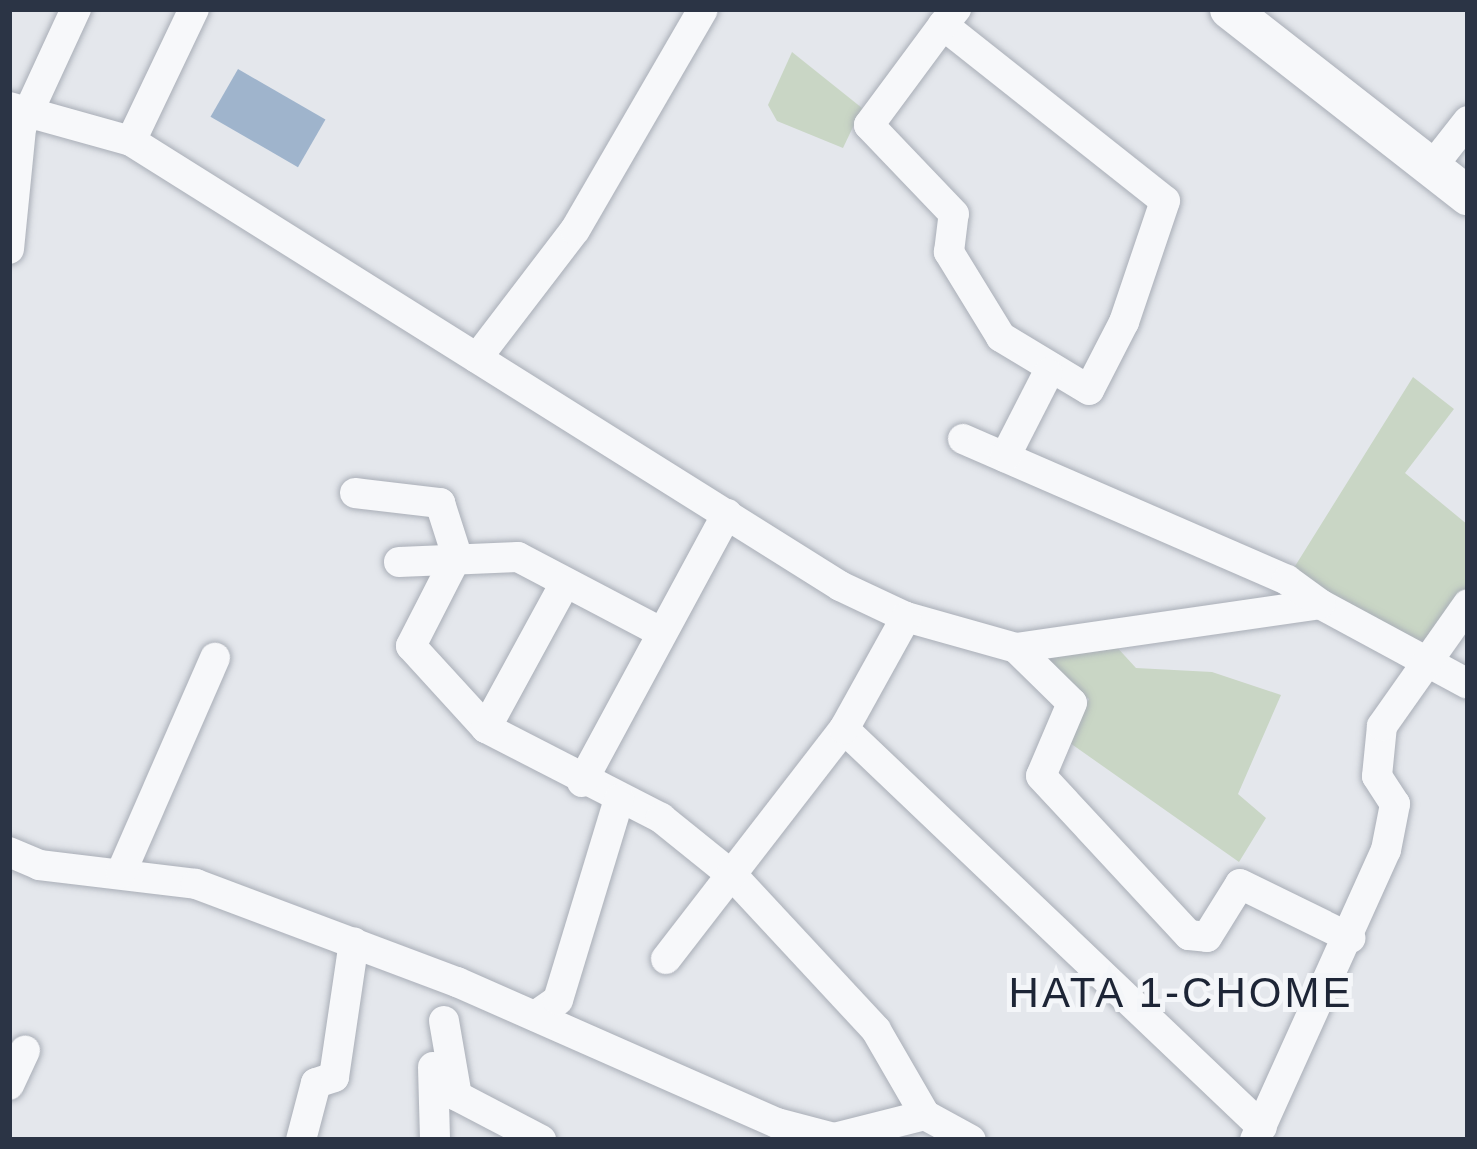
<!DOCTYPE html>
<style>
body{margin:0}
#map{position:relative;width:1477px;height:1149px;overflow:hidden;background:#e4e7ec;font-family:Helvetica,sans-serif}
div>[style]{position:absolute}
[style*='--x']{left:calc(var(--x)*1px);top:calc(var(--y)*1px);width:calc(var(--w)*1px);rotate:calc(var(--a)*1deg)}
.green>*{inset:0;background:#c9d6c5}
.water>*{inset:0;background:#9fb4cc;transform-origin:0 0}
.roads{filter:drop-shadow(0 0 3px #a9aeb7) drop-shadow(0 0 3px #a9aeb7)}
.minor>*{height:30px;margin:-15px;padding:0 15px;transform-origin:15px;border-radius:15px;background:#f7f8fa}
.tertiary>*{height:39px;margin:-19.5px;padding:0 19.5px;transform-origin:19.5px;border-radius:19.5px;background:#f7f8fa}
span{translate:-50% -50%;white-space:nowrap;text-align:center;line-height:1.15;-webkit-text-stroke:10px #f4f6f9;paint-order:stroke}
.neighbourhood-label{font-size:42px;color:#1d2536;letter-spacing:3px}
.frame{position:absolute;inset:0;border:12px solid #2b3445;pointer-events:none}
</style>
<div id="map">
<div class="green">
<i style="clip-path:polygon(792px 52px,862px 108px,843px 148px,777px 121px,768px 105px)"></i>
<i style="clip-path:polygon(1413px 377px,1454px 409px,1405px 473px,1468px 525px,1468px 591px,1428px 640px,1408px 640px,1292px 571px)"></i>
<i style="clip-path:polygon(1114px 644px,1136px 668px,1212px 672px,1281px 695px,1238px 794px,1266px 818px,1239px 862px,1070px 743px,1089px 699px,1047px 671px,1049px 657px)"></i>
</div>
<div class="water">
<i style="left:238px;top:69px;width:101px;height:55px;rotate:30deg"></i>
</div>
<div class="roads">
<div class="minor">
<i style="--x:943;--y:25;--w:283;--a:38.4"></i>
<i style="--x:1165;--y:201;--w:128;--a:108.7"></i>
<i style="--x:1124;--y:322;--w:76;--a:117.2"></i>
<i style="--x:1089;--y:390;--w:103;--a:-148.9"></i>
<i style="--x:1001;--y:337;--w:100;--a:-121.5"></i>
<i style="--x:949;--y:252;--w:38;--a:-83"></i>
<i style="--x:954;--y:214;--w:123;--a:-133.7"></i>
<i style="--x:869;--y:125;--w:124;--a:-53.5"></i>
<i style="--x:943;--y:25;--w:21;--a:-51"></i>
<i style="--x:9;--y:107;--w:127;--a:15.6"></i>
<i style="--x:131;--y:141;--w:837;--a:32.11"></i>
<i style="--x:840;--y:586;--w:73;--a:25.2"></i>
<i style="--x:906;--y:617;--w:114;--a:15.7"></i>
<i style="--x:1016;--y:648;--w:307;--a:-8.2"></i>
<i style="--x:1320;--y:604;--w:168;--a:28.4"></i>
<i style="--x:131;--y:141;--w:146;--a:-64.5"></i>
<i style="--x:1431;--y:168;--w:60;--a:-51.8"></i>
<i style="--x:9;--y:249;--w:122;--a:-84.3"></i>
<i style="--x:21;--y:128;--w:131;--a:-65.2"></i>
<i style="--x:477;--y:358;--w:161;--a:-52.6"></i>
<i style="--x:575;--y:230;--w:255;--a:-59.9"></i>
<i style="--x:963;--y:439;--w:353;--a:23.5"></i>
<i style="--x:1287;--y:580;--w:41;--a:36"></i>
<i style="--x:1005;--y:457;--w:94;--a:-62.9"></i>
<i style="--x:355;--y:493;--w:86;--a:6.7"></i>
<i style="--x:440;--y:503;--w:56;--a:72.2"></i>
<i style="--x:457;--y:556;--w:101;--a:117.1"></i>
<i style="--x:411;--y:646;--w:111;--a:47.6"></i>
<i style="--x:486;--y:728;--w:197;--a:27.2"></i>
<i style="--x:661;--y:818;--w:92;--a:38.9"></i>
<i style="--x:733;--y:876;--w:210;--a:47.1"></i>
<i style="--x:876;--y:1030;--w:98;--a:60"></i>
<i style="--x:925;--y:1115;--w:52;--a:28.5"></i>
<i style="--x:399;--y:562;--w:119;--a:-2.4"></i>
<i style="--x:518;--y:557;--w:159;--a:27.7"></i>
<i style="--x:1016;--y:648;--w:78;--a:44.5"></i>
<i style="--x:1072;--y:703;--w:79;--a:113"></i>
<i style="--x:1041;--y:776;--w:217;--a:47.1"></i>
<i style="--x:1189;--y:935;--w:18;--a:6"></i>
<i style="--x:1207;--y:937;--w:62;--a:-58.1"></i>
<i style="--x:1240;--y:884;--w:123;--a:26.1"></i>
<i style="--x:486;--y:728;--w:165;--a:-61.4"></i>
<i style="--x:844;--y:729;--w:577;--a:43.6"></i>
<i style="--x:582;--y:782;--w:305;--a:-61.6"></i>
<i style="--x:9;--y:852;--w:33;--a:23"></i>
<i style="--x:39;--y:865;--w:158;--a:6.9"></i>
<i style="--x:196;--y:884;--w:279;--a:20.6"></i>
<i style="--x:457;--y:982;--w:350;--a:23.8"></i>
<i style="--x:777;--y:1123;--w:59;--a:14.7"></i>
<i style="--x:834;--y:1138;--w:94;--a:-14.2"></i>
<i style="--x:121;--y:873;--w:235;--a:-66.4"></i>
<i style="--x:666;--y:959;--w:291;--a:-52.3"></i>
<i style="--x:844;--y:729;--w:128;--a:-61"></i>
<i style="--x:535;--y:1016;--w:28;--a:-35"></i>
<i style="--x:558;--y:1000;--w:210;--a:-73.1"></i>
<i style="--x:444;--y:1021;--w:76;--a:80.2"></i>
<i style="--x:457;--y:1096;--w:95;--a:27.6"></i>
<i style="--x:433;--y:1067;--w:73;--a:88.4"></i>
<i style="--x:9;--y:1085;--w:38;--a:-65"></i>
<i style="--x:301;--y:1140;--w:59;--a:-75.3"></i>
<i style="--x:316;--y:1083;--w:19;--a:-18"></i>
<i style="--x:334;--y:1077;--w:136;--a:-81.6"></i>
<i style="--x:1255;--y:1140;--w:318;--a:-65.7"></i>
<i style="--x:1386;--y:850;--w:47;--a:-78.9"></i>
<i style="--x:1395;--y:804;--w:33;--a:-123"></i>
<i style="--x:1377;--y:776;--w:50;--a:-84.3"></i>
<i style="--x:1382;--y:726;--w:149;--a:-54.8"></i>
</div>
<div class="tertiary">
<i style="--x:1229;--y:9;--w:303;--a:38"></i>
</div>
</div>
<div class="neighbourhood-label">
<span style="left:1181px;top:993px">HATA 1-CHOME</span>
</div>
<div class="frame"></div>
</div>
